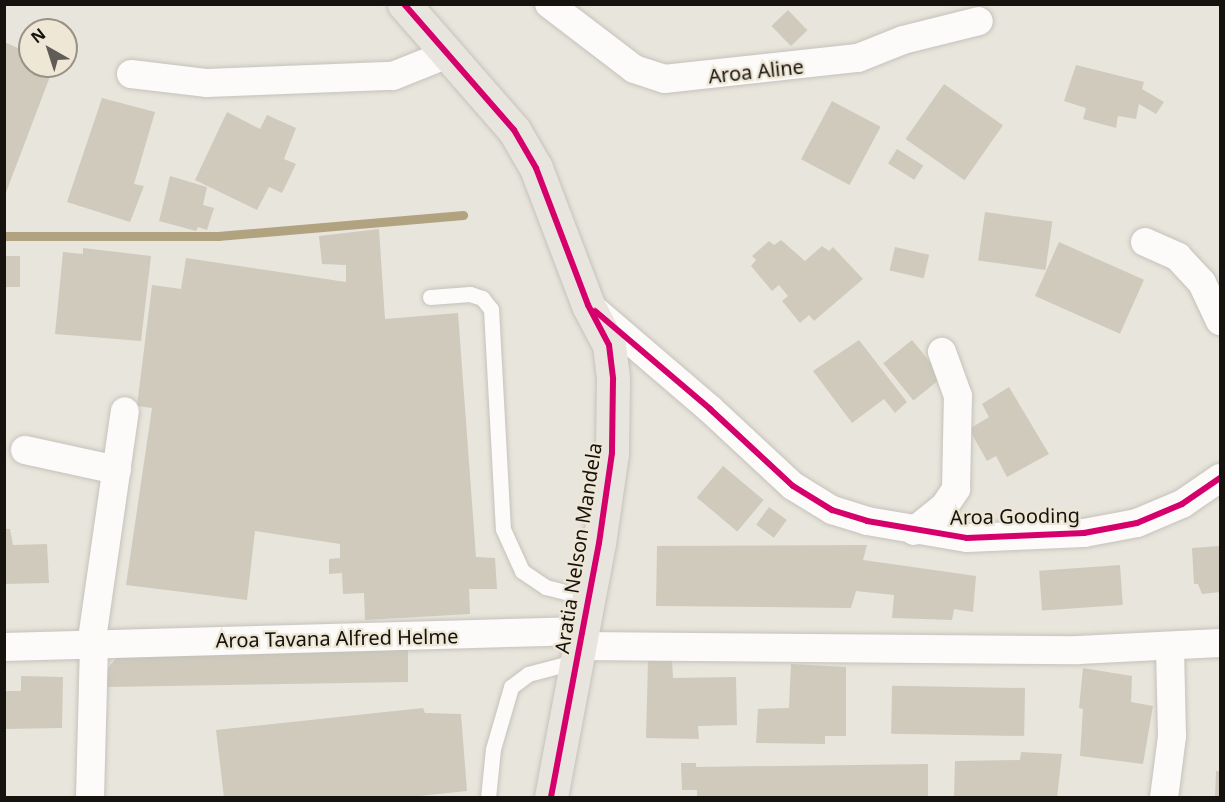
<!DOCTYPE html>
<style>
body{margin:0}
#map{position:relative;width:1225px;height:802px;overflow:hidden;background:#e8e5dc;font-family:"Noto Sans",sans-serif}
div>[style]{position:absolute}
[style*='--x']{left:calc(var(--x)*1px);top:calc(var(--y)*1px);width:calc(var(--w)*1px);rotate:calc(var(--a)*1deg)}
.stream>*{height:9px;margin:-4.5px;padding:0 4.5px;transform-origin:4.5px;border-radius:4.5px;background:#b2a380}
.building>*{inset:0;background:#cfcabc;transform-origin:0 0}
.roads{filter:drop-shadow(0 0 2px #c5c2bb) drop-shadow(0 0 2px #c5c2bb)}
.service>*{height:15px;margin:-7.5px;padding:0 7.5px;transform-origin:7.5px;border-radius:7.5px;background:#fcfbfa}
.minor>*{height:28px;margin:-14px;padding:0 14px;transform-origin:14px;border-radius:14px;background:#fcfbfa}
.primary>*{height:33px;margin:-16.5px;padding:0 16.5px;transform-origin:16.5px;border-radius:16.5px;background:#e8e5df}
.cycleway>*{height:6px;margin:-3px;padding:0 3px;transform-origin:3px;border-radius:3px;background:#d6006c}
span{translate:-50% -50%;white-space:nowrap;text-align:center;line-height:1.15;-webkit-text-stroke:4.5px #eee7d6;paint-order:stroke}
.street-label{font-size:20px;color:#16130e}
.frame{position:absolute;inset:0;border:6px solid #16130e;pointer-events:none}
.north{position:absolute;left:18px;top:18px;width:60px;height:60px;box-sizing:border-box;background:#eee7d6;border:2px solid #989286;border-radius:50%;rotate:321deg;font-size:16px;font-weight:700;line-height:24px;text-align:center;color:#16130e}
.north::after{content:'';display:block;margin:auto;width:21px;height:27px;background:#605c56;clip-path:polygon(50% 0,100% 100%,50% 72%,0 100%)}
</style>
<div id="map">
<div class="stream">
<i style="--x:4;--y:236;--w:214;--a:0"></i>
<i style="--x:218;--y:236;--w:246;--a:-4.9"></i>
</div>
<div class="building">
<i style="left:788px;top:10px;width:28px;height:23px;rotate:46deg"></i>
<i style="clip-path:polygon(30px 40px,30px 66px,54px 66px,5px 195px,4px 42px,25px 51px)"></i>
<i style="clip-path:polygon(1076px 65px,1144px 82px,1142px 89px,1164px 102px,1156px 114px,1139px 104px,1136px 119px,1118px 116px,1116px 128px,1083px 119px,1086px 108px,1064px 101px)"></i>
<i style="left:944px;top:84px;width:72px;height:67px;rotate:35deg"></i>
<i style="clip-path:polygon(102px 98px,155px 112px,134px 184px,144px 186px,130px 222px,67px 202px)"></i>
<i style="left:832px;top:101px;width:55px;height:66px;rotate:28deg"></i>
<i style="clip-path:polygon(227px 112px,260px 129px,267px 115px,296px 128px,284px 159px,296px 164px,282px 193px,269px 187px,257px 210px,195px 180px)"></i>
<i style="left:897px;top:149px;width:31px;height:17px;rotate:32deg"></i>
<i style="clip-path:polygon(170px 176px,207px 187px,203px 205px,214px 208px,207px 230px,198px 227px,196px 231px,159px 221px)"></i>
<i style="left:985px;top:212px;width:68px;height:49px;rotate:8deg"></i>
<i style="clip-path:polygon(379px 229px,385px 319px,458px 313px,476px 557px,495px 558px,497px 589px,469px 589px,470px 614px,365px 620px,364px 593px,343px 594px,342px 573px,329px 574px,329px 559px,340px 558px,340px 544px,255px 531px,247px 600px,126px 585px,152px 408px,137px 406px,152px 285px,181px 289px,186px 258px,346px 282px,346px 265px,322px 264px,319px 236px)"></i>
<i style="clip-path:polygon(781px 240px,805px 261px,822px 246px,829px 251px,833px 247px,863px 279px,814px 321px,809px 315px,800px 323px,782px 301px,788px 296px,779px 285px,772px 291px,751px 266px,756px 260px,752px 256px,769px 241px,774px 245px)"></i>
<i style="left:1059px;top:242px;width:93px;height:59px;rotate:24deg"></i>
<i style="left:895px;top:247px;width:35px;height:24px;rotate:13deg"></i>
<i style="clip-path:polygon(83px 248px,151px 256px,141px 341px,55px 334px,63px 252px,83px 254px)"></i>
<i style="left:4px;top:256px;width:16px;height:31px"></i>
<i style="clip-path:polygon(859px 340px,907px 402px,895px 413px,884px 399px,852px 423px,813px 371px)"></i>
<i style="left:912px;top:340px;width:48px;height:37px;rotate:51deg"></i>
<i style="clip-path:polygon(1009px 387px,1049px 454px,1007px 477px,996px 456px,987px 461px,969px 429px,989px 417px,982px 404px)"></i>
<i style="left:723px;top:466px;width:53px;height:41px;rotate:40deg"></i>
<i style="left:769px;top:507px;width:22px;height:22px;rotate:36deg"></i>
<i style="clip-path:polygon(4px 529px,10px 529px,13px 545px,47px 544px,49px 583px,4px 584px)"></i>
<i style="clip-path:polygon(867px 545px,863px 560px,976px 576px,973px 612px,954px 609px,952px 620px,892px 618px,894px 595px,856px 591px,851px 608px,656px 606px,657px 546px)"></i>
<i style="clip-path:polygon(1220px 546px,1220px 592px,1202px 594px,1198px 584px,1194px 584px,1192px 548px)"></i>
<i style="left:1120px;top:565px;width:40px;height:81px;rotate:86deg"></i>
<i style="clip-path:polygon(408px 649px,408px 682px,107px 687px,107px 669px,117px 657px)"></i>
<i style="clip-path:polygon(672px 659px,673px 678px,736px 677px,737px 725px,698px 726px,699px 739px,646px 738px,648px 660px)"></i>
<i style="clip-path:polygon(791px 664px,846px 667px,846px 736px,825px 736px,825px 744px,756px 743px,758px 709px,789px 708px)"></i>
<i style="clip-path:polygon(1083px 668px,1132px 676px,1131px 702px,1153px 706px,1143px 764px,1080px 756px,1083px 709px,1079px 708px)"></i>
<i style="clip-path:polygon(21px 676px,63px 677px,62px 728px,4px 729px,4px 691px,21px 691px)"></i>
<i style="left:1025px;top:688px;width:48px;height:133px;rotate:91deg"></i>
<i style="clip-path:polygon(423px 708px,425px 713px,461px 714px,467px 791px,400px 798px,224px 798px,216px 730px)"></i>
<i style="clip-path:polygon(1021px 752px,1062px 754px,1057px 798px,954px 798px,955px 761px,1020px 760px)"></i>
<i style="clip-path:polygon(681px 763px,696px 763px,696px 767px,928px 764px,928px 798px,697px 798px,697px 790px,682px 790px)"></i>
<i style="clip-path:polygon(1216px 771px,1220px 771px,1220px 798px,1215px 798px)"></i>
</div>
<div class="roads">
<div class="service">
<i style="--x:430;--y:297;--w:40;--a:-4.3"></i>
<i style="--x:470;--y:294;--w:13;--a:18"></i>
<i style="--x:482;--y:298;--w:14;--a:51"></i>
<i style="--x:491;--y:309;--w:220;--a:86.9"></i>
<i style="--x:503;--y:529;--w:46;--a:65.7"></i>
<i style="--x:522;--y:571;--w:29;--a:34"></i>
<i style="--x:546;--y:587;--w:44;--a:14.3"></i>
<i style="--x:488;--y:798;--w:49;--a:-84.2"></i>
<i style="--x:493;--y:749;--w:65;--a:-73.8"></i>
<i style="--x:511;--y:687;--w:21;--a:-37"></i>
<i style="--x:528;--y:674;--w:51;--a:-14.9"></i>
</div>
<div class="minor">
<i style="--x:549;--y:4;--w:107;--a:37.4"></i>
<i style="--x:634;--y:69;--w:32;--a:18"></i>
<i style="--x:664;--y:79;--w:195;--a:-6.2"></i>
<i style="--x:858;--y:58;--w:48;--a:-21.8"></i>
<i style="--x:903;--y:40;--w:78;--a:-14"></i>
<i style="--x:131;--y:74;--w:77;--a:6.8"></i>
<i style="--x:207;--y:83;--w:186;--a:-2.2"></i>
<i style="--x:393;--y:76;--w:61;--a:-22"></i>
<i style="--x:1145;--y:242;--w:36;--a:24"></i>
<i style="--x:1178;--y:257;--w:35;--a:47"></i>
<i style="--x:1202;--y:283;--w:42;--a:64.7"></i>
<i style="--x:592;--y:308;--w:155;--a:40.6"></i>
<i style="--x:710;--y:409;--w:113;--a:42.9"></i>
<i style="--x:793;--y:486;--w:46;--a:31.6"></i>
<i style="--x:832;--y:510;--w:37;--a:17"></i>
<i style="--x:867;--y:521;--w:101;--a:9.6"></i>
<i style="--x:967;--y:538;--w:117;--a:-2.4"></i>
<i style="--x:1084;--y:533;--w:54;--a:-10.7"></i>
<i style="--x:1137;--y:523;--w:49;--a:-22.9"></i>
<i style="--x:1182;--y:504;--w:46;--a:-34.4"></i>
<i style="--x:25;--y:450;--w:94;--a:12.3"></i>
<i style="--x:914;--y:531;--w:38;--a:-39"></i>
<i style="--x:944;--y:507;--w:22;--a:-56"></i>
<i style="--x:956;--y:489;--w:93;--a:-88.8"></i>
<i style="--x:958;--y:396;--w:47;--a:-110"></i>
<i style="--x:91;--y:646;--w:237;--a:-81.8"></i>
<i style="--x:580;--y:646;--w:498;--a:0.5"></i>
<i style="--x:1078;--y:650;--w:142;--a:-2.8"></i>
<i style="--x:4;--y:647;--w:579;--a:-1.58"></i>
<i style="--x:90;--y:798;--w:152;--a:-88.5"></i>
<i style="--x:1164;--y:798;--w:63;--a:-82.6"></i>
<i style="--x:1172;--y:736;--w:90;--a:-91.3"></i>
</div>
<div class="primary">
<i style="--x:404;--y:4;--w:167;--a:48.9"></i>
<i style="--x:514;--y:130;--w:44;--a:59.9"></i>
<i style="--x:536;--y:168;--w:147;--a:69.2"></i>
<i style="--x:588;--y:305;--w:45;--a:62.3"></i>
<i style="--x:609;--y:345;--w:34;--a:83"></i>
<i style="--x:613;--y:379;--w:74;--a:90.8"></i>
<i style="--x:612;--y:453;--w:91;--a:98.2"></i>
<i style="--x:599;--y:543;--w:259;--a:100.7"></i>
</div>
</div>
<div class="cycleway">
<i style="--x:404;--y:4;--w:167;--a:48.9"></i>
<i style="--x:514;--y:130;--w:44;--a:59.9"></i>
<i style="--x:536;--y:168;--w:147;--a:69.2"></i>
<i style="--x:588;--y:305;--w:45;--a:62.3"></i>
<i style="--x:609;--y:345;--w:34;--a:83"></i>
<i style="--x:613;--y:379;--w:74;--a:90.8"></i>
<i style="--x:612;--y:453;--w:91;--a:98.2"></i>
<i style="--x:599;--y:543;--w:259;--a:100.7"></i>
<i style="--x:595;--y:311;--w:151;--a:40.4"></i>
<i style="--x:710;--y:409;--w:113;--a:42.9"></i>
<i style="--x:793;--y:486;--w:46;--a:31.6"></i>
<i style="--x:832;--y:510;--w:37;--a:17"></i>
<i style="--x:867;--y:521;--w:101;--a:9.6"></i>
<i style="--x:967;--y:538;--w:117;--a:-2.4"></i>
<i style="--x:1084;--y:533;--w:54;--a:-10.7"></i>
<i style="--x:1137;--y:523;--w:49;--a:-22.9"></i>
<i style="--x:1182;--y:504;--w:46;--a:-34.4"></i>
</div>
<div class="street-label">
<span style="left:756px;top:71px;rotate:-6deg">Aroa Aline</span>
<span style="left:1015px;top:516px;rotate:-1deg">Aroa Gooding</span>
<span style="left:578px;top:548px;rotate:-81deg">Aratia Nelson Mandela</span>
<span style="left:337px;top:638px;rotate:-1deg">Aroa Tavana Alfred Helme</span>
</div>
<div class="frame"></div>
<div class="north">N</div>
</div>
